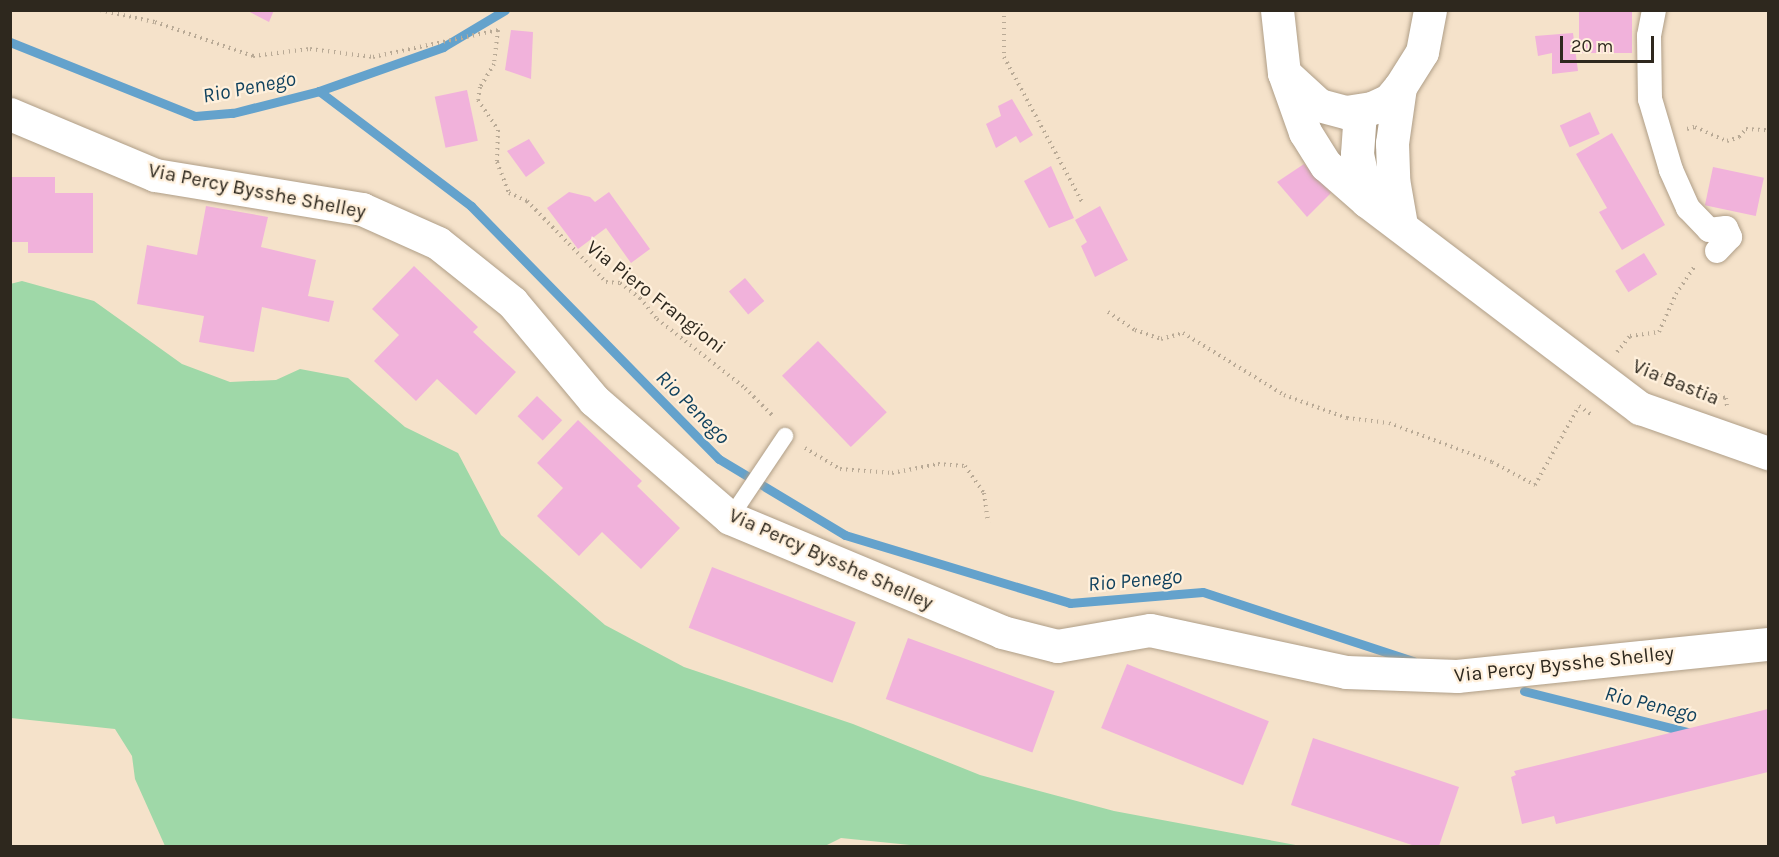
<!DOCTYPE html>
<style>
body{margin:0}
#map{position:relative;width:1779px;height:857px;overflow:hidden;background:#f5e2ca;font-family:Karla,sans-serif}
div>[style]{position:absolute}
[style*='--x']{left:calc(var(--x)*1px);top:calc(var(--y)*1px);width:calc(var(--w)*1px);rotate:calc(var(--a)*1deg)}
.green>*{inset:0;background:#9fd8a8}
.stream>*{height:9px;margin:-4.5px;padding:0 4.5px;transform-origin:4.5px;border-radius:4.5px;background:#64a2cc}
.building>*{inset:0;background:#f1b2db;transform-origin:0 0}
.path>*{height:4px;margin-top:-2px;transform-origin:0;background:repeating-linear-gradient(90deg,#b9aa96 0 1.5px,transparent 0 6px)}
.roads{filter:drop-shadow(0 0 2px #af9e87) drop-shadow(0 0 2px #af9e87)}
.service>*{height:16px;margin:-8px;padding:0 8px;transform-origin:8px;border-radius:8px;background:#fff}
.pedestrian>*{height:24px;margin:-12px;padding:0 12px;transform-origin:12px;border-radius:12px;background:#fff}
.minor>*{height:33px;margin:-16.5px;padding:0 16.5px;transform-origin:16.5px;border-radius:16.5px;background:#fff}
.secondary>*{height:33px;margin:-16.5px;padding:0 16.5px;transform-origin:16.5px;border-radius:16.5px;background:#fff}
span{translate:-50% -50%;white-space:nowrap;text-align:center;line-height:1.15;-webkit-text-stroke:4.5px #fff0dc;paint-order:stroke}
.street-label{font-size:20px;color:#2e281e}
.water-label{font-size:21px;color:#0d3f5c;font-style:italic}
.frame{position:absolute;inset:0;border:12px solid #2e281e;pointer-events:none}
.scale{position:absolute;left:1560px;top:36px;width:94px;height:27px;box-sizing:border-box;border:3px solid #2e281e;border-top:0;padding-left:8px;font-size:18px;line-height:21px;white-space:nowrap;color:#2e281e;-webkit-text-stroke:4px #fff0dc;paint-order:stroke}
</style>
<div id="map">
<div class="green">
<i style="clip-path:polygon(22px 281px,94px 301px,182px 364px,230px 382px,276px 380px,300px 369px,348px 378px,405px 427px,458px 453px,501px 535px,605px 625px,684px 667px,853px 724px,980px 775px,1114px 811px,1301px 846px,920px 846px,841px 838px,825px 846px,165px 846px,135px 779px,132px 756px,115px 729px,11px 718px,10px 284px)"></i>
</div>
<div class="stream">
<i style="--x:10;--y:42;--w:199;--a:21.8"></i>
<i style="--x:195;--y:116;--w:38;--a:-5"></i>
<i style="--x:233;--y:113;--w:89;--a:-14.3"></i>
<i style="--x:319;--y:91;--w:132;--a:-19.5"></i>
<i style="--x:443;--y:47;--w:72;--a:-30.8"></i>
<i style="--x:319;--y:91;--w:191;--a:37.1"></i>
<i style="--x:471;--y:206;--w:354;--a:45.6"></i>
<i style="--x:719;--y:459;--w:147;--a:31.1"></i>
<i style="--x:845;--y:535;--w:235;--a:16.8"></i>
<i style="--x:1070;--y:603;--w:133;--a:-4.7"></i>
<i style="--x:1203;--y:592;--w:221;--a:18.2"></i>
<i style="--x:1524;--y:691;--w:172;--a:14.1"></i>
</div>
<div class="building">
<i style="clip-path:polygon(246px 10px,274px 10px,269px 22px)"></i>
<i style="left:1579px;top:10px;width:53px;height:43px"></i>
<i style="clip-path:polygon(511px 30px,533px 32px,531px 79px,505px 70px)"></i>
<i style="clip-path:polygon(1573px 33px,1578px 71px,1552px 74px,1552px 53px,1538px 56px,1535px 36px)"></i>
<i style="left:467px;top:90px;width:52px;height:33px;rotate:78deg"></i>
<i style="clip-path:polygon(1012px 99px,1033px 135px,1020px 143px,1016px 136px,996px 148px,986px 124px,1001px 116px,998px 106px)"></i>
<i style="left:1590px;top:112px;width:24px;height:33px;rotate:66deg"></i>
<i style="clip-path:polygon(1612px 133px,1665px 225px,1622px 250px,1599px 212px,1607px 208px,1576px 154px)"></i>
<i style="clip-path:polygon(529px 139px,545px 163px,526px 177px,507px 151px)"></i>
<i style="clip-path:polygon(1304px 164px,1331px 193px,1307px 217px,1277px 182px)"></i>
<i style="clip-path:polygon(1051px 166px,1074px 218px,1049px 228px,1024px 181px)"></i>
<i style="left:1713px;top:167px;width:52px;height:39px;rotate:12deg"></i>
<i style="clip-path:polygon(10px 177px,55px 177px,55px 193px,93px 193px,93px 253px,28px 253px,28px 242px,10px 242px)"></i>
<i style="clip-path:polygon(569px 192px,590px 197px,595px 202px,609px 192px,650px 249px,631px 263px,606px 228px,578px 249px,547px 208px)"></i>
<i style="clip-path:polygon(206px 206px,268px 217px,261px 247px,316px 260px,308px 296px,334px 301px,329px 322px,262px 307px,254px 352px,199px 342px,204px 316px,137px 304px,147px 245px,197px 255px)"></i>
<i style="clip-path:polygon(1100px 206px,1128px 260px,1095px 277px,1081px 246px,1087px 242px,1075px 220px)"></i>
<i style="left:1644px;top:253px;width:25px;height:34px;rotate:58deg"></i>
<i style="clip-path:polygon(414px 266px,478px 327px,473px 332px,516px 372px,476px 415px,437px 379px,416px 401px,374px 361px,399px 335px,372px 309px)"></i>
<i style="left:745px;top:278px;width:30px;height:21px;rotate:50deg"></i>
<i style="left:818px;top:341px;width:99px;height:50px;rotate:46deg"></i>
<i style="left:537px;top:396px;width:35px;height:28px;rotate:44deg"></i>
<i style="clip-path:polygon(578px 420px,642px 481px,637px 486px,680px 528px,641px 569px,602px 532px,579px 556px,537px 516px,563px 488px,537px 463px)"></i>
<i style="left:712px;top:567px;width:154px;height:65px;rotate:21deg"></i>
<i style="left:908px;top:638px;width:156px;height:65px;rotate:20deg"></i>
<i style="left:1127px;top:664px;width:153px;height:69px;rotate:22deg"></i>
<i style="clip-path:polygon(1768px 709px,1768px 772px,1556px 824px,1554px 816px,1522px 824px,1511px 777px,1516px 775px,1514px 771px)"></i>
<i style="clip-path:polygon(1313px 738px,1459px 787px,1439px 846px,1415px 846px,1291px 805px)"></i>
</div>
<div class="path">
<i style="--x:100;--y:10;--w:56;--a:12.3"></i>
<i style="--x:155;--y:22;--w:104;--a:19.1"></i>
<i style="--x:253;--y:56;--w:57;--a:-7"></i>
<i style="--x:310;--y:49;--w:64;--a:7.2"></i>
<i style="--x:373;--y:57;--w:128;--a:-12.2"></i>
<i style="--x:498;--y:30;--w:34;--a:97"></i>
<i style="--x:494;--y:64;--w:27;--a:121"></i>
<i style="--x:480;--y:87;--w:13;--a:99"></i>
<i style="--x:478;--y:100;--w:36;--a:56"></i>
<i style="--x:498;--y:130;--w:32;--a:92"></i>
<i style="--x:497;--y:162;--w:33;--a:69"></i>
<i style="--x:509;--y:193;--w:20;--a:24"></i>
<i style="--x:527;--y:201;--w:113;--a:45.7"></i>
<i style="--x:606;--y:282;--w:14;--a:4"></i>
<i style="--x:620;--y:283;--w:25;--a:37"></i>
<i style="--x:640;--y:298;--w:27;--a:51"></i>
<i style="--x:657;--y:319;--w:112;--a:38.1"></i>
<i style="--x:745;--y:388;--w:40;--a:45"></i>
<i style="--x:1004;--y:10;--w:47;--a:90"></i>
<i style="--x:1004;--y:57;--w:165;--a:61.7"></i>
<i style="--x:1687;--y:129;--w:8;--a:-14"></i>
<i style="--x:1695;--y:127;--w:35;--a:24"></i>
<i style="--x:1727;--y:141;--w:13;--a:-18"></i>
<i style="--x:1739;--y:137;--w:11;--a:-49"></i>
<i style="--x:1746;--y:129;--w:22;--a:3"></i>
<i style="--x:1108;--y:312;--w:32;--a:34"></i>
<i style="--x:1135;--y:330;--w:28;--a:19"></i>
<i style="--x:1161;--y:339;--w:23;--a:-15"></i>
<i style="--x:1183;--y:333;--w:119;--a:31.5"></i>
<i style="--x:1284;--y:395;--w:67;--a:20.1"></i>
<i style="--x:1347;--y:418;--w:42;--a:6.8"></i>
<i style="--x:1389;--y:423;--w:110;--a:20.7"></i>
<i style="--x:1492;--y:462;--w:49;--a:28.1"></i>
<i style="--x:1535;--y:485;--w:90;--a:-60.9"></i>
<i style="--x:1579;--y:406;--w:16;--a:35"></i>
<i style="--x:1617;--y:352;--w:21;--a:-51"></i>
<i style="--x:1630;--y:336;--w:29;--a:-8"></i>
<i style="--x:1659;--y:332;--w:42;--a:-65.9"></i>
<i style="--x:1676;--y:294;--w:32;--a:-56"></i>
<i style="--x:1644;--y:369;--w:87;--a:19.5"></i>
<i style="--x:1726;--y:398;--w:8;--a:83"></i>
<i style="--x:805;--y:448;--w:41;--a:31"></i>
<i style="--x:840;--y:469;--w:52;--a:4.4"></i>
<i style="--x:892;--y:473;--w:47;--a:-11.1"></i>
<i style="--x:938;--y:464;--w:27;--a:4"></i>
<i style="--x:965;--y:466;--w:33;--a:55"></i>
<i style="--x:984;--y:493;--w:30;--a:82"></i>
</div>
<div class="roads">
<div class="service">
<i style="--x:730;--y:518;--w:99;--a:-56.1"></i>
</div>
<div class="pedestrian">
<i style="--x:1654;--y:10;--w:26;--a:101"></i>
<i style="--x:1649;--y:36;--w:63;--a:89.1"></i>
<i style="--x:1650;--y:99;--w:74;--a:73.5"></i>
<i style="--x:1671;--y:170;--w:42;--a:65.9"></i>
<i style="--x:1688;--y:208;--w:30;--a:46"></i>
<i style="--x:1709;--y:230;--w:17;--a:-7"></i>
<i style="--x:1726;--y:228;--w:10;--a:66"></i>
<i style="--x:1730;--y:237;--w:19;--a:133"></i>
</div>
<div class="minor">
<i style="--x:1284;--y:73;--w:63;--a:70.4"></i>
<i style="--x:1305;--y:132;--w:39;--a:58"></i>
<i style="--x:1326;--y:165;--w:55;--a:41.3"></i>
<i style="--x:1367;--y:201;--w:343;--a:37.2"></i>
<i style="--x:1640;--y:408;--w:136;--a:19.4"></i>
<i style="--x:1400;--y:87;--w:57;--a:98.1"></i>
<i style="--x:1392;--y:143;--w:36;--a:88"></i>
<i style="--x:1393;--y:179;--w:47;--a:80.1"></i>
<i style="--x:1360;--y:111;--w:43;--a:94"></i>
<i style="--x:1357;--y:154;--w:48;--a:78"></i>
<i style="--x:10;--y:114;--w:157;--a:22.8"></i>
<i style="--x:155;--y:175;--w:210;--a:9.3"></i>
<i style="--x:362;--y:209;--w:83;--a:24.1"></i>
<i style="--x:438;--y:243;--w:95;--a:38.6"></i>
<i style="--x:512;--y:302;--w:128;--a:50.1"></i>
<i style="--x:594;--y:400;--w:180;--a:40.9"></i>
<i style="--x:730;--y:518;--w:295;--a:22.7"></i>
<i style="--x:1002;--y:632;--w:57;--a:14.3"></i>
<i style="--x:1057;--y:646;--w:94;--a:-9.8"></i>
<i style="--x:1150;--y:630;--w:200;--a:12.1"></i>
<i style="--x:1346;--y:672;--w:111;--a:2.1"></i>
<i style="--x:1457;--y:676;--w:313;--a:-5.9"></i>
</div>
<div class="secondary">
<i style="--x:1277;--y:10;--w:63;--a:83.7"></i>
<i style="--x:1284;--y:73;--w:47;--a:42.4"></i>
<i style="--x:1319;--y:105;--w:28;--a:15"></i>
<i style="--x:1346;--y:112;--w:26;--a:-9"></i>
<i style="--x:1372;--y:108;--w:19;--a:-25"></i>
<i style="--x:1389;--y:100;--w:17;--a:-50"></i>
<i style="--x:1400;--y:87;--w:41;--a:-57.8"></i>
<i style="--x:1422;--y:52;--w:43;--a:-79.2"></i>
</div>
</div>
<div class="street-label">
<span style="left:257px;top:191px;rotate:11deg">Via Percy Bysshe Shelley</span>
<span style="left:656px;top:297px;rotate:38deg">Via Piero Frangioni</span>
<span style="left:1676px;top:382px;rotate:22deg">Via Bastia</span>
<span style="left:831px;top:559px;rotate:24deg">Via Percy Bysshe Shelley</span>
<span style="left:1564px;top:664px;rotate:-6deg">Via Percy Bysshe Shelley</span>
</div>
<div class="water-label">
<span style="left:249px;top:87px;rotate:-11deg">Rio Penego</span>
<span style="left:693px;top:407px;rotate:45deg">Rio Penego</span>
<span style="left:1135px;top:580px;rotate:-5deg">Rio Penego</span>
<span style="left:1651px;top:704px;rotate:14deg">Rio Penego</span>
</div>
<div class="frame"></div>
<div class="scale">20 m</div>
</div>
